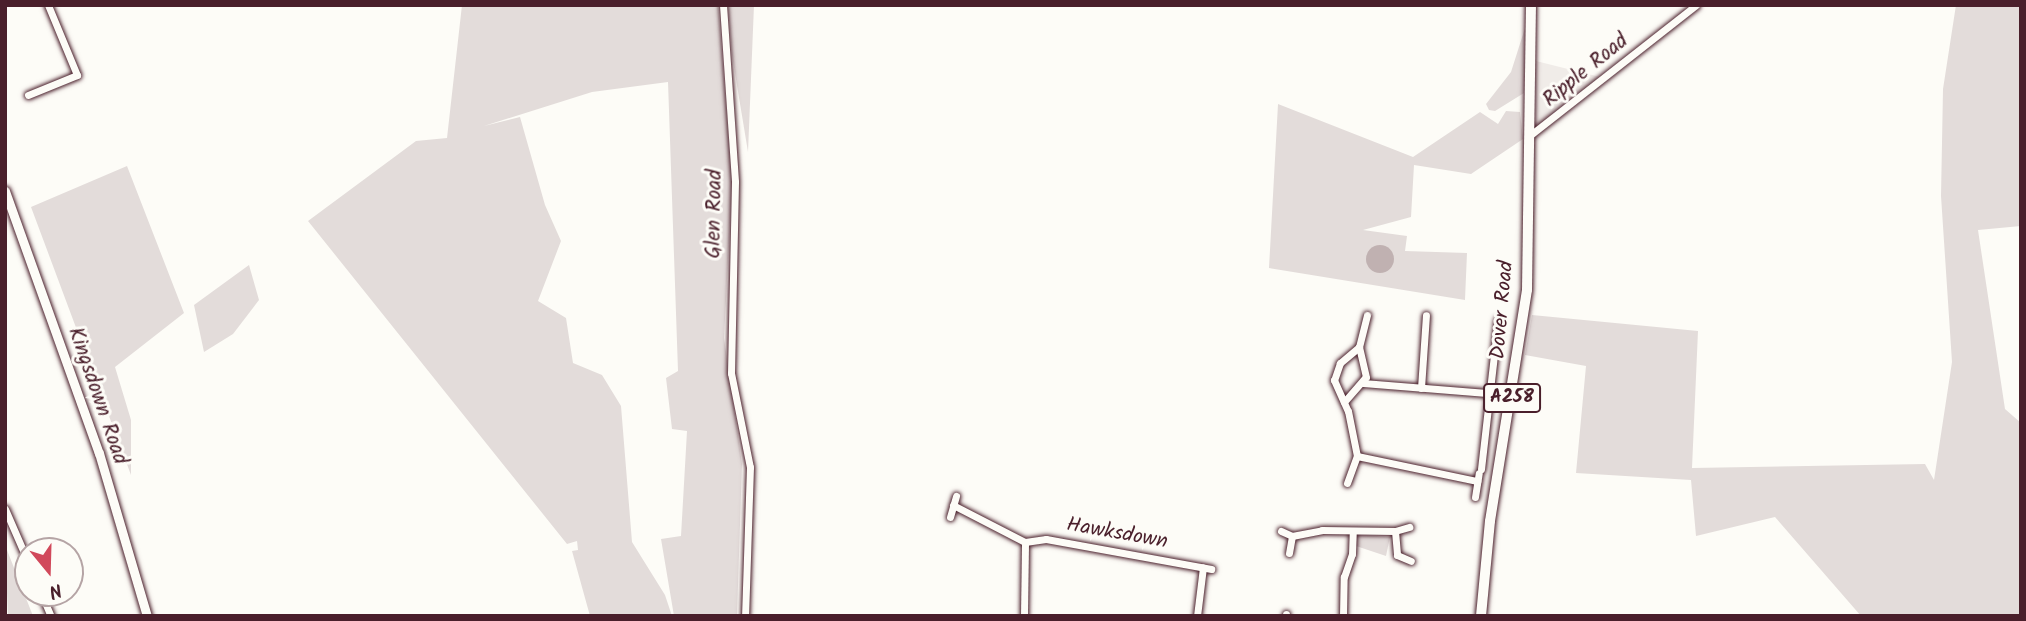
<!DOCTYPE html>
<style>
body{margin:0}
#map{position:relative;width:2026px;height:621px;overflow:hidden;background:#fdfcf7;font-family:Kalam,sans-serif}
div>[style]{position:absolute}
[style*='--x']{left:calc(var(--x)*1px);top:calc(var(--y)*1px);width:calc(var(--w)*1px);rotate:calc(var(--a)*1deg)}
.built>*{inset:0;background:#f0ece8}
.green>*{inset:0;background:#e3dcda}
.water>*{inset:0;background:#c0b1b1}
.round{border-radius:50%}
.roads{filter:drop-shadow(0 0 2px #4a1f2b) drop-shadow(0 0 2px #4a1f2b)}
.minor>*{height:7px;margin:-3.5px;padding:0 3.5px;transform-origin:3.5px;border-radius:3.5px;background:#fdfcf7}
.tertiary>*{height:9px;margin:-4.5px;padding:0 4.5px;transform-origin:4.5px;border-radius:4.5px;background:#fdfcf7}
.primary>*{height:10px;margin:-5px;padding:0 5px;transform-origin:5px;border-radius:5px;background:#fdfcf7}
span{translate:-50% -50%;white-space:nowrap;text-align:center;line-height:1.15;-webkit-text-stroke:6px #fdfcf7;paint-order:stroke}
.shield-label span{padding:2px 5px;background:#fdfcf7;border:2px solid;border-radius:5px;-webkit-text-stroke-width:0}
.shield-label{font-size:19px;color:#4a1f2b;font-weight:700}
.street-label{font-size:21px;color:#4a1f2b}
.frame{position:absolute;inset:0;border:7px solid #4a1f2b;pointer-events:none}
.north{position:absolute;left:14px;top:537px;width:70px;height:70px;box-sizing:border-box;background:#fdfcf7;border:2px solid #b5a4a5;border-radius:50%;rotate:161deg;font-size:19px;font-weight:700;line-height:28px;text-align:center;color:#4a1f2b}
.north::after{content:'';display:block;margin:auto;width:24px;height:32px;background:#d1495b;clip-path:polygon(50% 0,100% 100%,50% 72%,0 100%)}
</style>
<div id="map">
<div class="built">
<i style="clip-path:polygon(1536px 61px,1600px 77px,1548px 120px,1536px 125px)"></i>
</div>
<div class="green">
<i style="clip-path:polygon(462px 5px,718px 5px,732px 183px,724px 338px,742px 464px,737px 616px,674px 616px,661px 539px,681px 536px,687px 431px,672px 429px,666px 378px,678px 371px,668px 82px,592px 92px,484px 126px,520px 117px,545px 205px,561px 241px,538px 301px,566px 318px,573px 363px,602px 375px,621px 406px,632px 542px,665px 595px,672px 616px,590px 616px,572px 551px,578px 550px,577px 541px,567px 544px,308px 221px,416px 141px,447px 138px)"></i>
<i style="clip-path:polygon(728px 5px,754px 5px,748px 152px,732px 55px)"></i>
<i style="clip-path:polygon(1956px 5px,2021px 5px,2021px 226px,1978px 230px,2005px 409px,2021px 423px,2021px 616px,1861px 616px,1775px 517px,1696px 536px,1691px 480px,1576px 473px,1586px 366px,1525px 355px,1532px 315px,1698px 331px,1692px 468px,1925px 464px,1934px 480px,1952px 362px,1941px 196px,1943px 89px)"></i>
<i style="clip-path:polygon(1525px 28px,1524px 93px,1495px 111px,1489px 110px,1486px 104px,1511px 72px)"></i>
<i style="clip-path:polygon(1278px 104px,1413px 157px,1480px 112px,1498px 124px,1506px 111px,1520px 112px,1523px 139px,1471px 174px,1414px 165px,1411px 217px,1363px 230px,1407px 236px,1405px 251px,1467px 253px,1465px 300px,1269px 268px)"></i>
<i style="clip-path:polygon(127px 166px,184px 313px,115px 367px,131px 420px,131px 475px,31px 207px)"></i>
<i style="clip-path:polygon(249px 265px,259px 300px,233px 334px,204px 352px,194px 305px)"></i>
<i style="clip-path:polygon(1357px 535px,1390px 537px,1386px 556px,1356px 546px)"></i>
<i style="clip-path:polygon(5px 545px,33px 616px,8px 616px)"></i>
</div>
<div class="water">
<i class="round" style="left:1366px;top:245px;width:28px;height:28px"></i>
</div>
<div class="roads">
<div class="minor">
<i style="--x:723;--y:5;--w:177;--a:86.1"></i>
<i style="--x:735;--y:182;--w:191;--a:91.2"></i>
<i style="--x:731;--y:373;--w:96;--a:78.6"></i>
<i style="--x:750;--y:467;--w:149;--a:91.9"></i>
<i style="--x:28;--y:95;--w:53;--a:-22.2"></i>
<i style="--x:77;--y:75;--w:76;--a:-112.5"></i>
<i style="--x:1529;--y:136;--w:212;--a:-38.1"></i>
<i style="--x:1359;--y:347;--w:33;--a:-76"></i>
<i style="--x:1363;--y:383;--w:149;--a:4.6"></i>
<i style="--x:1421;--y:388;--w:73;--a:-86.1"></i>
<i style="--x:1344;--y:402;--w:33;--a:-49"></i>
<i style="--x:1366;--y:377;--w:31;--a:-103"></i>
<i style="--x:1359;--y:347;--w:25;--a:140"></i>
<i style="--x:1340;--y:363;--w:18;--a:109"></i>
<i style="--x:1334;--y:380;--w:34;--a:66"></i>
<i style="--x:1348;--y:411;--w:46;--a:78.7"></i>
<i style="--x:1357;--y:456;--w:123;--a:11.8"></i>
<i style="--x:1481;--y:469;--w:150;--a:-83.5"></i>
<i style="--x:1347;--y:483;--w:29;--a:-70"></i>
<i style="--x:1475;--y:497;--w:24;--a:-81"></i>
<i style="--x:953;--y:505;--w:81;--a:27.2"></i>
<i style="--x:1025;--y:542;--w:21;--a:-8"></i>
<i style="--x:1046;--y:539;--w:168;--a:10.3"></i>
<i style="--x:5;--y:509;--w:58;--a:66.5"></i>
<i style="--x:950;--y:517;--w:22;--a:-74"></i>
<i style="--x:1281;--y:531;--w:12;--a:24"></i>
<i style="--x:1292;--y:536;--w:31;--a:-11"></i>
<i style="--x:1322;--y:530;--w:73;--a:0.8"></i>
<i style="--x:1395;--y:531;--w:15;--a:-16"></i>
<i style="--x:1395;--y:531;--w:24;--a:85"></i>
<i style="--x:1397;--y:555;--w:15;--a:23"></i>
<i style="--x:1289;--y:553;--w:17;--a:-80"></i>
<i style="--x:41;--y:593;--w:25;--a:67"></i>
<i style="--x:1024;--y:616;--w:74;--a:-89.2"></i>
<i style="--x:1197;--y:616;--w:49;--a:-83"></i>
<i style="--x:1286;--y:616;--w:2;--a:-90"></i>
<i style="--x:1343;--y:616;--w:39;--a:-89"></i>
<i style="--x:1344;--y:577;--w:24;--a:-71"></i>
<i style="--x:1352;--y:554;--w:23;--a:-88"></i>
</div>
<div class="tertiary">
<i style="--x:5;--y:191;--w:278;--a:70.3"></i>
<i style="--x:99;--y:453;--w:170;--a:73.6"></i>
</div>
<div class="primary">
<i style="--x:1481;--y:616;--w:95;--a:-84.6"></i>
<i style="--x:1490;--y:521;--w:234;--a:-80.9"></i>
<i style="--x:1527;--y:290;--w:285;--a:-89.2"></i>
</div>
</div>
<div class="shield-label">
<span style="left:1512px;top:398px">A258</span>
</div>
<div class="street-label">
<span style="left:1586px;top:71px;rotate:-39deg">Ripple Road</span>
<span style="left:715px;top:214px;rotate:-89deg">Glen Road</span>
<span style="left:1503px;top:310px;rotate:-85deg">Dover Road</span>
<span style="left:97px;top:396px;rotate:71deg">Kingsdown Road</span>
<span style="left:1117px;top:534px;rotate:10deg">Hawksdown</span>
</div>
<div class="frame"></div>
<div class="north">N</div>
</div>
